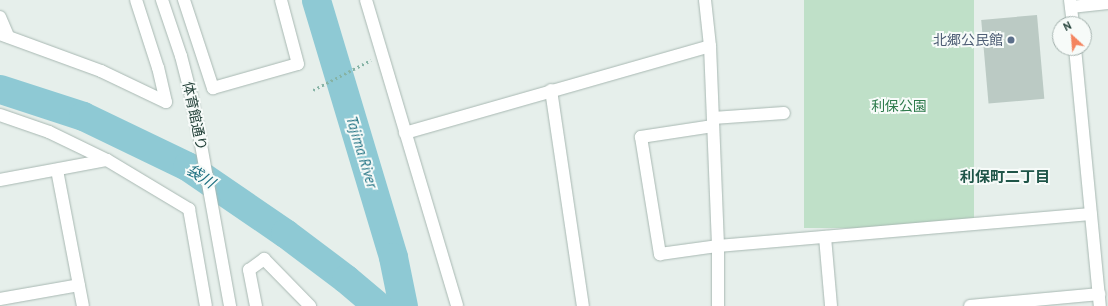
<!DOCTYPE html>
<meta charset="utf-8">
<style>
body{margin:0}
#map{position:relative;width:1108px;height:306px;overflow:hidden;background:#e6efeb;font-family:"PT Sans","Noto Sans JP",sans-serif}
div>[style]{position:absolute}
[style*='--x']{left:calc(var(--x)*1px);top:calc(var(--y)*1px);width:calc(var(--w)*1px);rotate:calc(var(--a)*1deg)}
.green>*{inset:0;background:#bfe0c8;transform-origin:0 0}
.river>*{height:29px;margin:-14.5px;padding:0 14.5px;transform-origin:14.5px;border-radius:14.5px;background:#8ec9d4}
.building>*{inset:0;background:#bbcac4;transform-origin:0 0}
.path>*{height:2.5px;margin-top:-1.25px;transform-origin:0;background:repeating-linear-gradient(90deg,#86b3a5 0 2px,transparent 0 5px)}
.roads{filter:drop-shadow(0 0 1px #a8b8b2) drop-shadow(0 0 1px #a8b8b2)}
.minor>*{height:12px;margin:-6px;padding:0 6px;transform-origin:6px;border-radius:6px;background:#fff}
.dots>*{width:11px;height:11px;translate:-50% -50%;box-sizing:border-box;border:2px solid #f7fbf9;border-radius:50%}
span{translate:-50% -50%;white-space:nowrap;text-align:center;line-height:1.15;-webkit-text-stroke:4px #f7fbf9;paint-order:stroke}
.service-label{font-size:14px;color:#4e5e75}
.right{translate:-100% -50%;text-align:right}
.park-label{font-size:14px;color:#2d7a4b}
.street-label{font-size:14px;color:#24423a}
.water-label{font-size:15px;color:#1c6f80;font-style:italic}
.neighbourhood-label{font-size:15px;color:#1f5548;font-weight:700}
.north{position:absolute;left:1052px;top:16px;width:40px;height:40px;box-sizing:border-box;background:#f7fbf9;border:1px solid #a3b1ad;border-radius:50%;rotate:334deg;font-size:11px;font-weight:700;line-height:16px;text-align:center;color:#24423a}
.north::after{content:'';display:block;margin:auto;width:14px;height:18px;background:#f4845f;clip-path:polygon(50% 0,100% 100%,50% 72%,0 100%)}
</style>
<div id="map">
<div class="green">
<i style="left:804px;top:0;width:170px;height:228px"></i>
</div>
<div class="river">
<i style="--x:316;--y:0;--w:268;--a:73.3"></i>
<i style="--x:393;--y:257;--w:50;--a:78.5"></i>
<i style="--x:0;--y:89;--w:87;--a:18"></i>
<i style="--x:83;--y:116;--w:115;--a:25.7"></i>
<i style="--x:187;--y:166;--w:119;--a:34.4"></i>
<i style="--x:285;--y:233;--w:76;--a:37"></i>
<i style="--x:346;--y:279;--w:42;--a:40.2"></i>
</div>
<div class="building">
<i style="left:1037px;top:15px;width:84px;height:56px;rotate:85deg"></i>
</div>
<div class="path">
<i style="--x:313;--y:90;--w:65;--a:-27.3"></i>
</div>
<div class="roads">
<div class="minor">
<i style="--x:162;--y:0;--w:59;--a:71.3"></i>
<i style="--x:181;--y:56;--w:40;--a:75.6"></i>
<i style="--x:191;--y:95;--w:45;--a:78.4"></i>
<i style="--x:200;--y:139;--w:170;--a:79.8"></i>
<i style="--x:184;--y:0;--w:93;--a:71.8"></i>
<i style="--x:213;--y:88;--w:88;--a:-15.8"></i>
<i style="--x:298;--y:64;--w:66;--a:-104.9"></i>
<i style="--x:366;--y:0;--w:319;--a:73.4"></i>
<i style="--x:705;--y:0;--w:46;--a:83.8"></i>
<i style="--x:710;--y:46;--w:200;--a:87.7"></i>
<i style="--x:718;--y:246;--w:60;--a:90"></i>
<i style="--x:1070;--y:0;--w:24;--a:83"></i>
<i style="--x:1071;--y:7;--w:37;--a:-6"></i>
<i style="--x:0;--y:17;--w:21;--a:67"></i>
<i style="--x:0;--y:34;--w:108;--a:20.1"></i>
<i style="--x:101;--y:71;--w:72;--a:25.5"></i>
<i style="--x:166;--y:102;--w:35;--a:-103"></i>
<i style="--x:158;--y:68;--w:71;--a:-107.9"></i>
<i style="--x:1075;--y:48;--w:259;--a:84.5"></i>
<i style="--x:551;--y:90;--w:218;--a:81.6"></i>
<i style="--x:0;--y:115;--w:52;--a:19.1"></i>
<i style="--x:49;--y:132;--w:64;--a:25.8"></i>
<i style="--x:107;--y:160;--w:96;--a:30.9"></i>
<i style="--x:189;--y:209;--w:98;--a:80.1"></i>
<i style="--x:713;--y:118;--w:71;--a:-4"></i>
<i style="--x:713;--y:126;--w:73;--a:171.3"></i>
<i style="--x:641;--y:137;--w:119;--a:80.8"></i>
<i style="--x:660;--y:254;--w:59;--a:-7.9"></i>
<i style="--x:718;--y:246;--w:374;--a:-4.9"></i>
<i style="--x:405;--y:133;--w:317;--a:-15.9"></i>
<i style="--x:57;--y:170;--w:138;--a:79.2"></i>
<i style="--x:0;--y:180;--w:109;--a:-10.6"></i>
<i style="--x:825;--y:237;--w:69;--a:85"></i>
<i style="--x:0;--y:299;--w:80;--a:-10"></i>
<i style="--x:256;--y:306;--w:37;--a:-101"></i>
<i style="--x:249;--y:270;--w:19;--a:-36"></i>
<i style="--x:264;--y:259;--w:66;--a:45.6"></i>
<i style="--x:970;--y:306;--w:130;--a:-5.3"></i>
</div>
</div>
<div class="dots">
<i style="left:1011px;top:40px;background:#5c6f8a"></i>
</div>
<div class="service-label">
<span class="right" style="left:1003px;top:40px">北郷公民館</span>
</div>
<div class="park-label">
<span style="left:899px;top:106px">利保公園</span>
</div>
<div class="street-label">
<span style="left:195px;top:116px;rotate:78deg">体育館通り</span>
</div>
<div class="water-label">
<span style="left:362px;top:152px;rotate:73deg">Tajima River</span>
<span style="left:201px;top:176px;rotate:33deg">袋川</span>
</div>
<div class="neighbourhood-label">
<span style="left:1005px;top:177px">利保町二丁目</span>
</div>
<div class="north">N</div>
</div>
